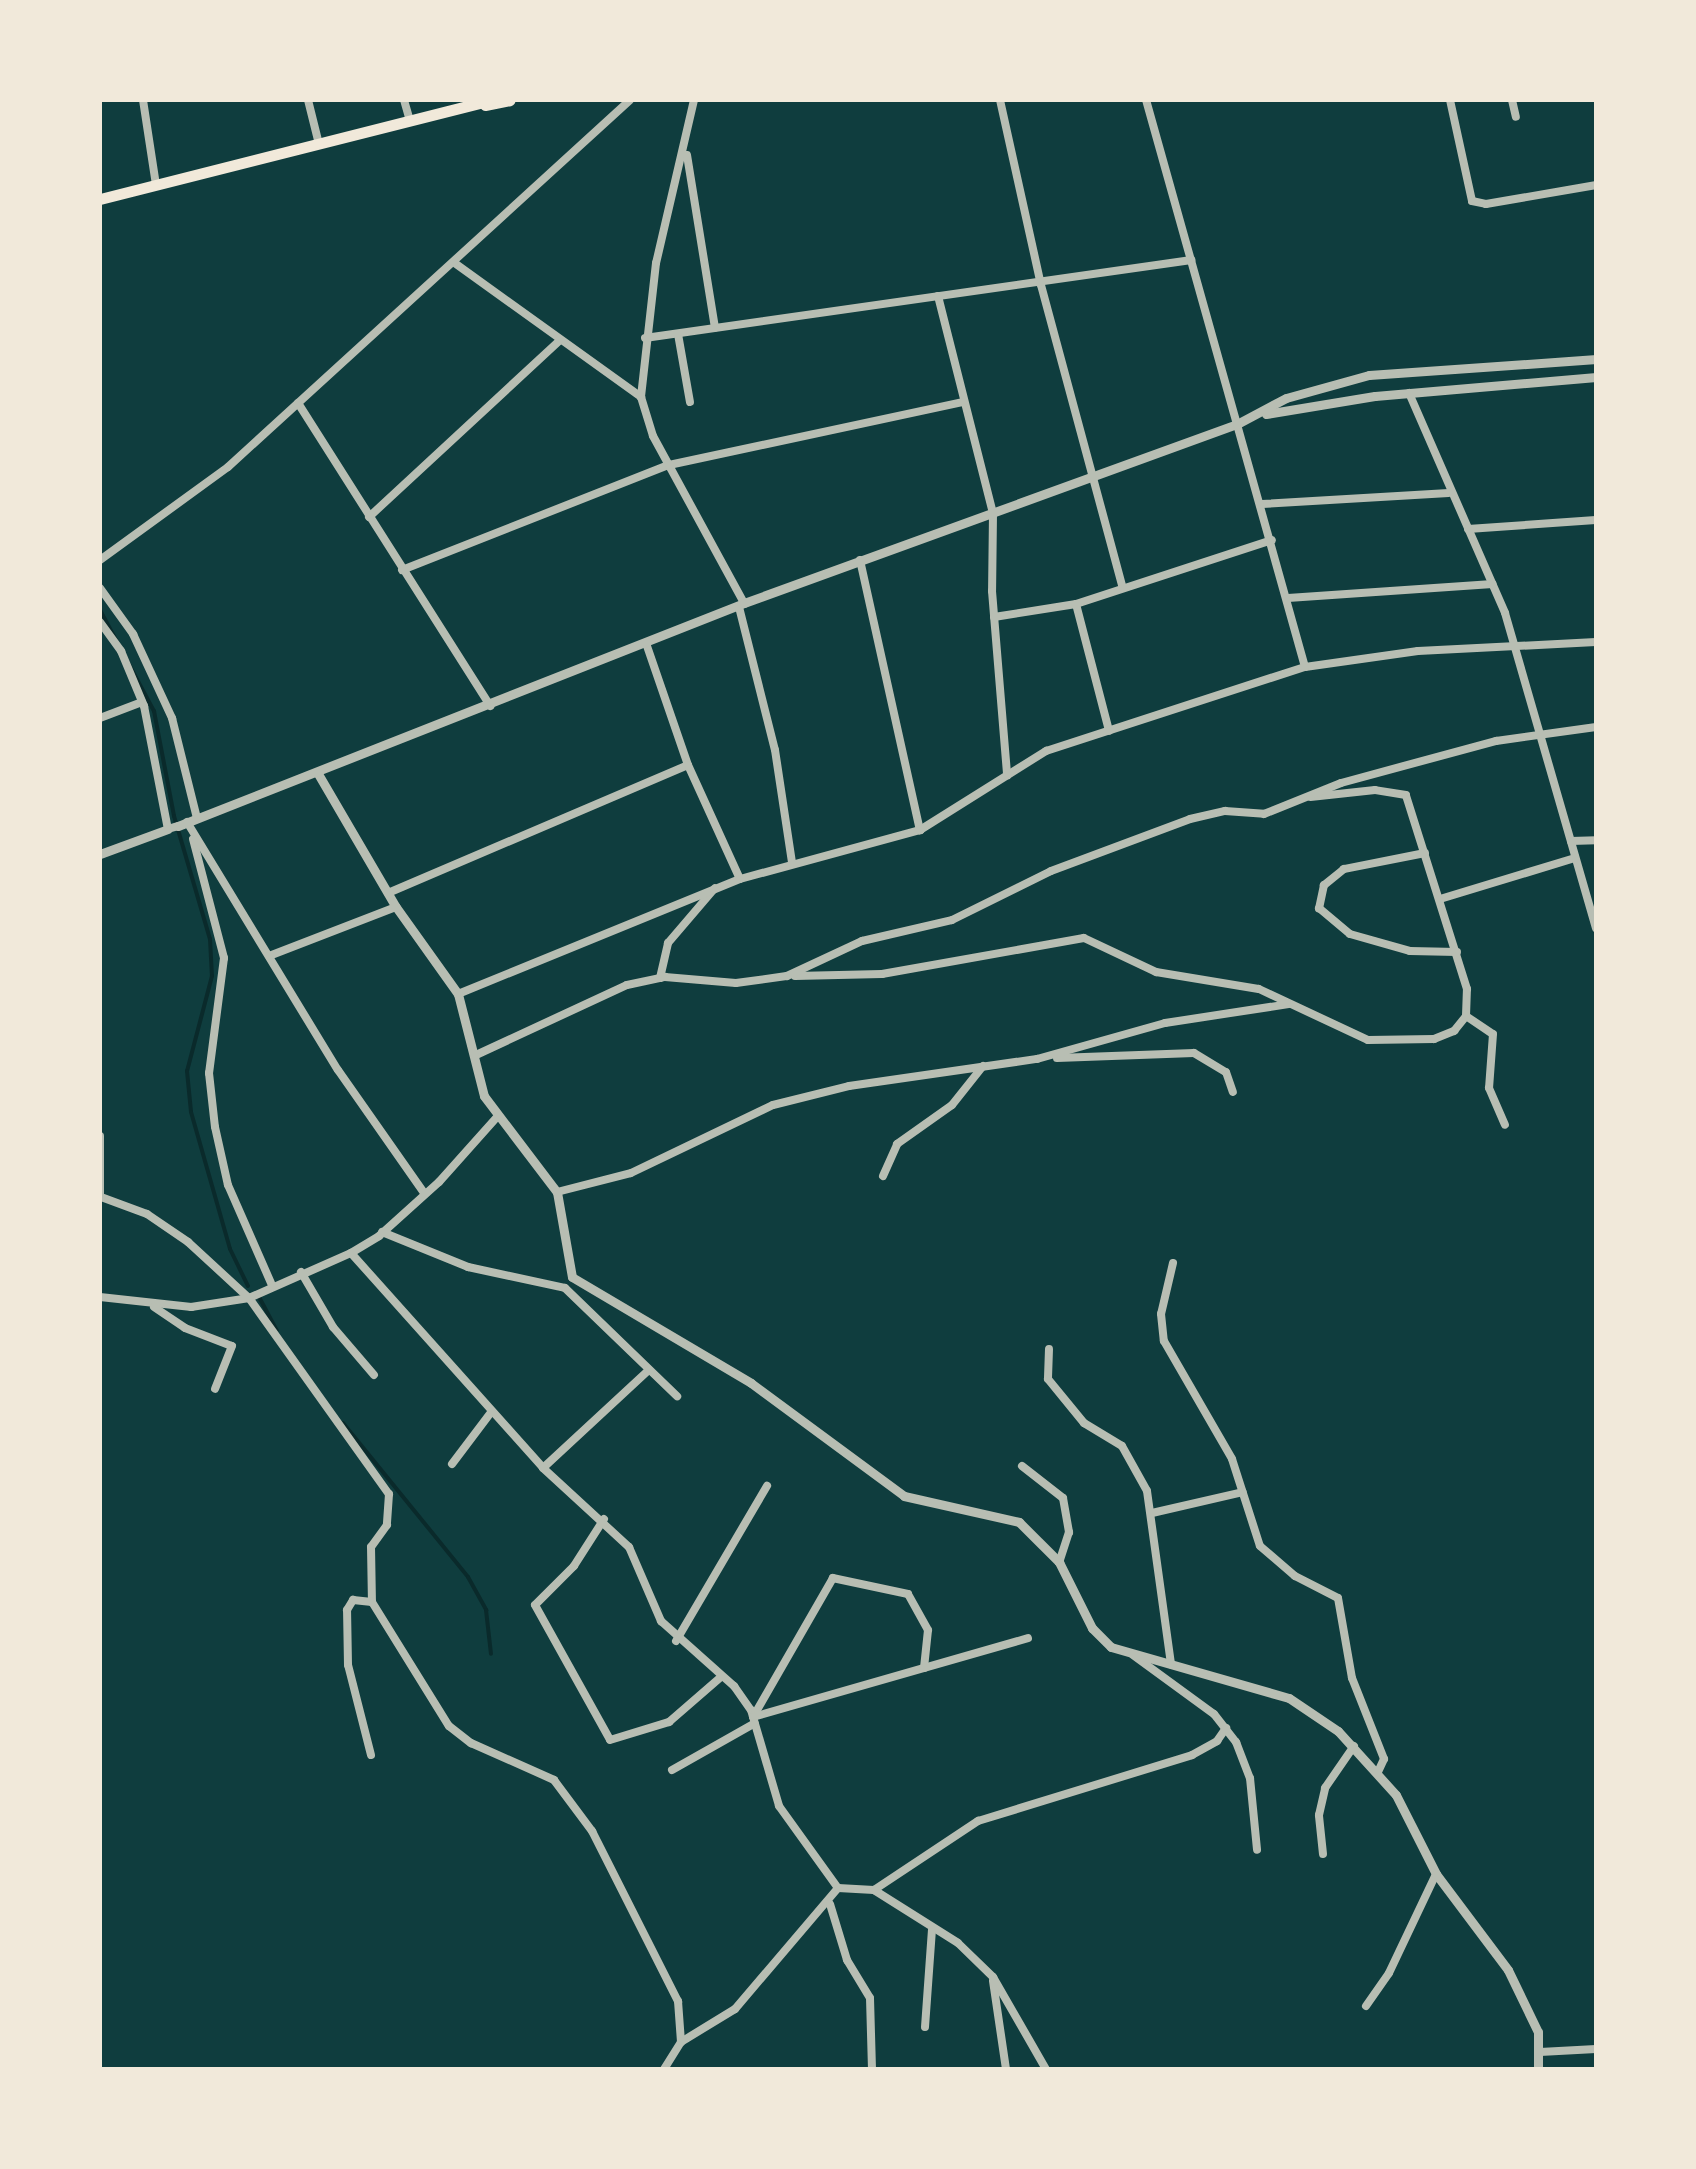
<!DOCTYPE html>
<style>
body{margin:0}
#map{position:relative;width:1696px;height:2169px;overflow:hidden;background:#0f3d3e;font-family:"IBM Plex Sans",sans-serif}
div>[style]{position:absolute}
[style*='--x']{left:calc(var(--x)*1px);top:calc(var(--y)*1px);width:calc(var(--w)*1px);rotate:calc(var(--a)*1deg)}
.stream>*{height:4px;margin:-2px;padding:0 2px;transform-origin:2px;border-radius:2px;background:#0a2a2b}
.minor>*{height:8px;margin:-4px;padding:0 4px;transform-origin:4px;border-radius:4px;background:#b8beb3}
.tertiary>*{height:9px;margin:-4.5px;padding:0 4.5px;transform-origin:4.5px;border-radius:4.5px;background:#b8beb3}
.primary>*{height:11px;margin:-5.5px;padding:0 5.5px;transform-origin:5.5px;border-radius:5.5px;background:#f1e9da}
span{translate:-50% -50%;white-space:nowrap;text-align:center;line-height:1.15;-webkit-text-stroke:8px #f1e9da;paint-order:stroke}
.frame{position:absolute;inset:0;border:102px solid #f1e9da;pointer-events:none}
</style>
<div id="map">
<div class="stream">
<i style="--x:100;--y:610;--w:115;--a:61.9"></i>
<i style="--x:154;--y:711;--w:107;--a:79.2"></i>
<i style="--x:174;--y:816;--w:128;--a:73.7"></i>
<i style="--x:210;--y:939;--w:37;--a:87"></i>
<i style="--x:212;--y:976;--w:98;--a:104.7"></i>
<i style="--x:187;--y:1071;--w:41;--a:84.4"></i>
<i style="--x:191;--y:1112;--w:142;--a:74.1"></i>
<i style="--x:230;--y:1249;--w:41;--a:64.1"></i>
<i style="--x:258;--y:1295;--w:40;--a:62"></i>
<i style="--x:343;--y:1423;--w:198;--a:50.9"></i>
<i style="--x:468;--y:1577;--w:38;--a:61"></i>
<i style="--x:486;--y:1610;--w:44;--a:83.5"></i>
</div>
<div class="minor">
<i style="--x:143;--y:100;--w:86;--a:81.3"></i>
<i style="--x:308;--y:100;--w:45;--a:76"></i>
<i style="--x:404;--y:100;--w:22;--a:74"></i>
<i style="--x:694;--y:100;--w:167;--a:103.1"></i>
<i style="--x:656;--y:263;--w:135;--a:96.4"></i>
<i style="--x:641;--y:397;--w:41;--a:72.9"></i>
<i style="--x:653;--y:436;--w:190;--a:61.4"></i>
<i style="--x:1000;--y:100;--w:189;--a:77.5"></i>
<i style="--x:1041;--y:285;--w:312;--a:74.9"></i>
<i style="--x:1450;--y:100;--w:103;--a:77.7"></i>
<i style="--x:1472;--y:201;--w:14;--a:12"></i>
<i style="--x:1486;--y:204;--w:112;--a:-9.8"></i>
<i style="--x:1512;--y:100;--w:17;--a:77"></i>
<i style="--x:687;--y:155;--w:175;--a:80.8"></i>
<i style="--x:456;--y:264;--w:228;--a:35.7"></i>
<i style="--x:938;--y:296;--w:225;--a:75.8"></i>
<i style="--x:993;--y:514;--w:77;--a:90.7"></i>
<i style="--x:992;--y:591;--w:185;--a:85.3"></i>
<i style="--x:678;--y:334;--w:69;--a:80"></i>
<i style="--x:645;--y:338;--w:552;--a:-8.13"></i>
<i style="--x:1409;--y:393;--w:240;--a:66.4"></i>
<i style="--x:1505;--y:613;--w:328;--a:73.9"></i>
<i style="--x:298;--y:403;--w:359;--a:57.6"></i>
<i style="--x:1262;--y:504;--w:187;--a:-3.4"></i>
<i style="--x:369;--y:517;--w:260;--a:-42.8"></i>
<i style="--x:1468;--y:529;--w:128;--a:-4"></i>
<i style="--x:100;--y:560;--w:158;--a:-36"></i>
<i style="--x:228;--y:467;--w:544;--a:-42.39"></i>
<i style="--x:860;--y:560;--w:277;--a:77.5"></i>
<i style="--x:402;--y:570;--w:287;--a:-21.5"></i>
<i style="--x:669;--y:465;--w:300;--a:-12.1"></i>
<i style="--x:100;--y:588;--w:57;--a:54.3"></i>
<i style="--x:133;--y:634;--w:93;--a:65.1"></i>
<i style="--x:172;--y:718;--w:103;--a:76"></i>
<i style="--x:1288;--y:598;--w:205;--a:-3.9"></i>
<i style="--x:1076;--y:604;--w:131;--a:75.4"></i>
<i style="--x:739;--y:607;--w:147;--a:75.9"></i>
<i style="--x:775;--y:750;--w:113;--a:81.4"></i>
<i style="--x:994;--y:617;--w:83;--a:-9"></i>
<i style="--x:1076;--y:604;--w:206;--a:-18.1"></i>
<i style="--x:100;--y:622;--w:36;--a:54"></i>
<i style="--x:121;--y:651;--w:60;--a:67.3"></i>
<i style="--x:144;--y:706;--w:125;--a:79"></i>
<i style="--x:168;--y:829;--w:10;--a:-17"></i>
<i style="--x:647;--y:646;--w:126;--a:71"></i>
<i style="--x:688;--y:765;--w:125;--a:65.5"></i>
<i style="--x:1305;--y:667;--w:114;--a:-8.1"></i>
<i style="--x:1418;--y:651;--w:178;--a:-2.9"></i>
<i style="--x:100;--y:718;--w:45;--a:-20.9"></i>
<i style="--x:187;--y:822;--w:290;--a:58.7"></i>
<i style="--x:338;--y:1070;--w:150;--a:55"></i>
<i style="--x:193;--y:839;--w:123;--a:75.4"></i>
<i style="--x:224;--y:958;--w:116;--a:97.4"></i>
<i style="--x:209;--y:1073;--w:54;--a:83.7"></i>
<i style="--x:215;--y:1127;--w:59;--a:77.4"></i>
<i style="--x:228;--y:1185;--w:109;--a:66.3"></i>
<i style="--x:1571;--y:841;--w:25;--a:-2"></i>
<i style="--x:1425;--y:853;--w:83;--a:168.8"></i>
<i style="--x:1344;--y:869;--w:26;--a:141"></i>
<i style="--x:1324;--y:885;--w:24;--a:102"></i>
<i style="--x:1319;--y:908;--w:40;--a:40"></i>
<i style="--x:1350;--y:934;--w:62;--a:15.8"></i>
<i style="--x:1410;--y:951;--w:47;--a:1.2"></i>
<i style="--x:388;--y:893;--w:326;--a:-23.1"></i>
<i style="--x:1440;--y:899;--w:141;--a:-16.9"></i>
<i style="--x:269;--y:956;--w:136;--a:-21.1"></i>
<i style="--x:795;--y:976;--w:87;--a:-1.3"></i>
<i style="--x:882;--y:974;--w:205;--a:-10.1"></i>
<i style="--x:1084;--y:938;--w:80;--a:25.3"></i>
<i style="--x:1156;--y:972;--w:104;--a:9.4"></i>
<i style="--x:1259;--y:989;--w:120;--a:25.1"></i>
<i style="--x:1368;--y:1040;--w:66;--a:-0.9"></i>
<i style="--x:1434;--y:1039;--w:22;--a:-22"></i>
<i style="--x:1454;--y:1031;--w:19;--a:-51"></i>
<i style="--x:1466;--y:1016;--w:27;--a:-88"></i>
<i style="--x:1467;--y:989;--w:203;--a:-107.5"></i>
<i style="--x:1406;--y:795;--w:31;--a:-171"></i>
<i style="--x:1375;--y:790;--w:65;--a:173.9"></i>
<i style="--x:660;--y:978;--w:36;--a:-77"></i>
<i style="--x:668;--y:943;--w:72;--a:-49.5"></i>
<i style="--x:458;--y:994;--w:305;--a:-22.2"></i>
<i style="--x:740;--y:879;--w:187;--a:-15.2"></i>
<i style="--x:920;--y:830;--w:149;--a:-32.1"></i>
<i style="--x:1046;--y:751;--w:272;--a:-18"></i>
<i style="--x:1305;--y:667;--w:589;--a:-105.66"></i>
<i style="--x:1466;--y:1016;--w:32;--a:34"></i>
<i style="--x:1493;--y:1034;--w:54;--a:94.2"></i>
<i style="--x:1489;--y:1088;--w:40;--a:66.6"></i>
<i style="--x:476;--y:1055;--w:166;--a:-24.9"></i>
<i style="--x:627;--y:985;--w:39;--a:-12"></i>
<i style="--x:665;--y:977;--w:71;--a:4.8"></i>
<i style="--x:736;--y:983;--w:51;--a:-7.8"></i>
<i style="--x:787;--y:976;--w:83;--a:-25"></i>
<i style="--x:862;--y:941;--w:92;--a:-13.1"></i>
<i style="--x:952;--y:920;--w:110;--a:-26.3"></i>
<i style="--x:1051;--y:871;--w:148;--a:-20.5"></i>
<i style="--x:1190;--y:819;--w:36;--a:-13"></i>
<i style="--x:1225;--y:811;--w:39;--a:4"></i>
<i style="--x:1264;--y:814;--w:83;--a:-21.9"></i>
<i style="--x:1341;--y:783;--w:161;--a:-15.2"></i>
<i style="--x:1496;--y:741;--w:101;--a:-8"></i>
<i style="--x:1057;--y:1058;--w:137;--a:-2.1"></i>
<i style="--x:1194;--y:1053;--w:37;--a:31"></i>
<i style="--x:1226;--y:1072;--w:21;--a:71"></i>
<i style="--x:100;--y:1136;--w:61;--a:90"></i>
<i style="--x:883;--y:1176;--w:35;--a:-66"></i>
<i style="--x:897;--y:1144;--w:67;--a:-35.3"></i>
<i style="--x:952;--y:1105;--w:50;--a:-51.5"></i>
<i style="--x:557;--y:1192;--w:76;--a:-14.4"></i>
<i style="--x:631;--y:1173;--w:157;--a:-25.6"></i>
<i style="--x:773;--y:1105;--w:78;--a:-14"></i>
<i style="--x:849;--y:1086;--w:190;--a:-8.2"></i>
<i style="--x:1037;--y:1059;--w:133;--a:-15.7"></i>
<i style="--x:1165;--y:1023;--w:125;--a:-8.7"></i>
<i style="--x:101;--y:1197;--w:49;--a:20.3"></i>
<i style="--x:147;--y:1214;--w:50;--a:34.3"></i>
<i style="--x:188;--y:1242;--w:83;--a:42.6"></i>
<i style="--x:249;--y:1298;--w:241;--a:54.5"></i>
<i style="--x:389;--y:1494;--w:31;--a:94"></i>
<i style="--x:387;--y:1525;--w:27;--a:126"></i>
<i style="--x:371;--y:1547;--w:55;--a:89"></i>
<i style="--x:372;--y:1602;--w:146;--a:58.2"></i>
<i style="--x:449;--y:1726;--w:28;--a:38"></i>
<i style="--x:471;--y:1743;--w:91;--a:24"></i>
<i style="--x:554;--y:1780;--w:64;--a:53.3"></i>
<i style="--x:592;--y:1831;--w:191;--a:63.2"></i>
<i style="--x:678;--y:2001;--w:41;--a:85.8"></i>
<i style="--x:681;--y:2042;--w:32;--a:122"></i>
<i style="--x:382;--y:1232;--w:93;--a:22.1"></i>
<i style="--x:468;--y:1267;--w:99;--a:12.2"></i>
<i style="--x:565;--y:1288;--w:156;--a:44"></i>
<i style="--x:351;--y:1253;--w:288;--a:48.2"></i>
<i style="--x:543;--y:1468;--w:117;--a:42.6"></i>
<i style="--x:629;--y:1547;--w:81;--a:66.6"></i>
<i style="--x:661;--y:1621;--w:98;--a:41.7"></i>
<i style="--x:734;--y:1686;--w:29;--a:55"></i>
<i style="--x:751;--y:1710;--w:100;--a:73.7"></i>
<i style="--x:779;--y:1806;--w:101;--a:54.3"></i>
<i style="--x:838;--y:1888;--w:159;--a:130.4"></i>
<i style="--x:735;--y:2009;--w:63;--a:148.6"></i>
<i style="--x:1173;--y:1263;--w:52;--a:103.2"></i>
<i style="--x:1161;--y:1314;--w:27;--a:84"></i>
<i style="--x:1164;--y:1341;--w:136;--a:60"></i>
<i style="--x:1232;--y:1459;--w:91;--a:72.2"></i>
<i style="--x:1260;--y:1546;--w:46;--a:40.6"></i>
<i style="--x:1295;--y:1576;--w:48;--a:27.1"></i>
<i style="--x:1338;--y:1598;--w:81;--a:80.1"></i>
<i style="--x:1352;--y:1678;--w:87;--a:68.4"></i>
<i style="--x:1384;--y:1759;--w:14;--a:115"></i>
<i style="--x:301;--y:1272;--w:64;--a:59.8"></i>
<i style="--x:333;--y:1327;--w:63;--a:49.5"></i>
<i style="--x:100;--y:1297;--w:92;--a:6.3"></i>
<i style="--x:191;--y:1307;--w:59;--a:-8.8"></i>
<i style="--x:249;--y:1298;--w:111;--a:-23.8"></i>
<i style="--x:351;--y:1253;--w:33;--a:-31"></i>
<i style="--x:379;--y:1236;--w:81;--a:-42"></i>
<i style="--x:439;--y:1182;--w:86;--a:-48.3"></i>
<i style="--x:154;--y:1307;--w:37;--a:34"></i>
<i style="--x:185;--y:1328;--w:50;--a:21"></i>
<i style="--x:232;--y:1346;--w:46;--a:111.6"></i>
<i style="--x:1049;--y:1349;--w:30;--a:92"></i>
<i style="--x:1048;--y:1379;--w:57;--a:50.7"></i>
<i style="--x:1084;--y:1423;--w:44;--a:31.2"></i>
<i style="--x:1122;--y:1446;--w:51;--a:60.9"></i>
<i style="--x:1147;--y:1491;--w:175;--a:82.1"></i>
<i style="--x:452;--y:1464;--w:66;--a:-53"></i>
<i style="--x:1022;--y:1466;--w:52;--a:38"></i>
<i style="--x:1063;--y:1498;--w:35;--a:80"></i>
<i style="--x:1069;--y:1532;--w:32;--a:108"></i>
<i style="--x:543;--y:1468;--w:144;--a:-42.8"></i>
<i style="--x:1152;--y:1513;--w:93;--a:-13"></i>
<i style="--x:604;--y:1519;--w:56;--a:122.6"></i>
<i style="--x:574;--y:1566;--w:55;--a:135"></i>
<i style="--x:535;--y:1605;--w:154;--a:60.9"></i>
<i style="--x:610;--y:1740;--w:62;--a:-17"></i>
<i style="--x:669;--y:1722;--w:69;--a:-40.9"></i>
<i style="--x:676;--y:1641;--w:180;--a:-59.6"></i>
<i style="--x:1133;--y:1655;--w:100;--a:36.1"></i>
<i style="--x:1214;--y:1714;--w:36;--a:52"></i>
<i style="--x:1236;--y:1742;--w:39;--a:69"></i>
<i style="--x:1250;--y:1778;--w:72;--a:84.4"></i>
<i style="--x:924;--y:1668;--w:38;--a:-84"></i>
<i style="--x:928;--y:1630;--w:41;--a:-119.1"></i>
<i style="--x:908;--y:1594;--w:77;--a:-168"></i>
<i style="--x:833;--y:1578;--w:160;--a:119.9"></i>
<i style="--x:753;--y:1717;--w:286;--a:-16"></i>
<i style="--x:371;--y:1755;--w:93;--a:-104.3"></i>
<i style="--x:348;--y:1665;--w:55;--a:-91"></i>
<i style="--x:347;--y:1610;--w:12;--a:-59"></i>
<i style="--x:353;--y:1600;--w:19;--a:6"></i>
<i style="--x:672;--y:1770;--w:95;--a:-29.5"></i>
<i style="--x:1323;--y:1854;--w:39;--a:-96"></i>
<i style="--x:1319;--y:1815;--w:28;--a:-77"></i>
<i style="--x:1325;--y:1788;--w:51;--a:-55.4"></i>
<i style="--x:838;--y:1888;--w:36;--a:3"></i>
<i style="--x:874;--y:1890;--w:99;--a:32.2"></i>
<i style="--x:958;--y:1943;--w:49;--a:44.2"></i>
<i style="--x:993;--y:1977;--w:106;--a:60.1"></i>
<i style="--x:874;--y:1890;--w:125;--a:-33.6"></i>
<i style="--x:978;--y:1821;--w:224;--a:-17.1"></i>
<i style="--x:1192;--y:1755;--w:29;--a:-29"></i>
<i style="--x:1217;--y:1741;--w:16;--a:-55"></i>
<i style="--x:830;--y:1904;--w:59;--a:73.1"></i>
<i style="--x:847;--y:1960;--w:44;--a:58.8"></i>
<i style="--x:870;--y:1998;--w:71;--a:88.4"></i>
<i style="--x:993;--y:1981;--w:89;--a:81.6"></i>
<i style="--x:1366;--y:2006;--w:40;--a:-55.1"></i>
<i style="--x:1389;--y:1973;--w:110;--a:-64.6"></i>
<i style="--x:925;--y:2027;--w:97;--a:-85.9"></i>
<i style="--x:1540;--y:2052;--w:56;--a:-3.1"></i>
</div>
<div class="tertiary">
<i style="--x:1266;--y:414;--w:110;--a:-9.4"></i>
<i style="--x:1375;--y:396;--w:222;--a:-4.9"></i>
<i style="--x:317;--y:772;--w:156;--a:59.7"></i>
<i style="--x:396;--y:907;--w:107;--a:54.5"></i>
<i style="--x:458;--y:994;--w:105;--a:75.7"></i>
<i style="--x:484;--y:1096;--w:121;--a:52.8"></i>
<i style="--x:557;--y:1192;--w:86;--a:80"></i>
<i style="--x:572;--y:1277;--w:208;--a:30.6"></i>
<i style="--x:751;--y:1383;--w:190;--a:36.4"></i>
<i style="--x:904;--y:1496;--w:118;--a:12.7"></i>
<i style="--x:1019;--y:1522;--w:57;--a:45"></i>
<i style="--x:1059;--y:1562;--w:74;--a:63.4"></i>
<i style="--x:1092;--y:1628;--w:27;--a:45"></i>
<i style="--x:1111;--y:1647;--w:185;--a:16"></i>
<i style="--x:1289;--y:1698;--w:59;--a:34"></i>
<i style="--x:1338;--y:1731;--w:86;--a:47.8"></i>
<i style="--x:1396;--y:1795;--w:89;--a:63.1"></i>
<i style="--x:1436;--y:1874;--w:120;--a:53.1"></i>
<i style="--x:1508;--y:1970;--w:69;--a:64.2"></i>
<i style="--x:1538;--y:2032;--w:37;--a:90"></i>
<i style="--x:178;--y:826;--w:608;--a:-21.5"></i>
<i style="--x:744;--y:603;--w:524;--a:-19.96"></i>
<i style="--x:1237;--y:424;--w:55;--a:-28"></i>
<i style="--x:1286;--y:398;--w:86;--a:-15.5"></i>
<i style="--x:1369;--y:375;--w:228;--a:-4"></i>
<i style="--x:100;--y:854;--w:72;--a:-20.2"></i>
</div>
<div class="primary">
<i style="--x:485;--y:105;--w:25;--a:-11"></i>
<i style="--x:100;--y:199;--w:402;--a:-14.2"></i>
</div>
<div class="frame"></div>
</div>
